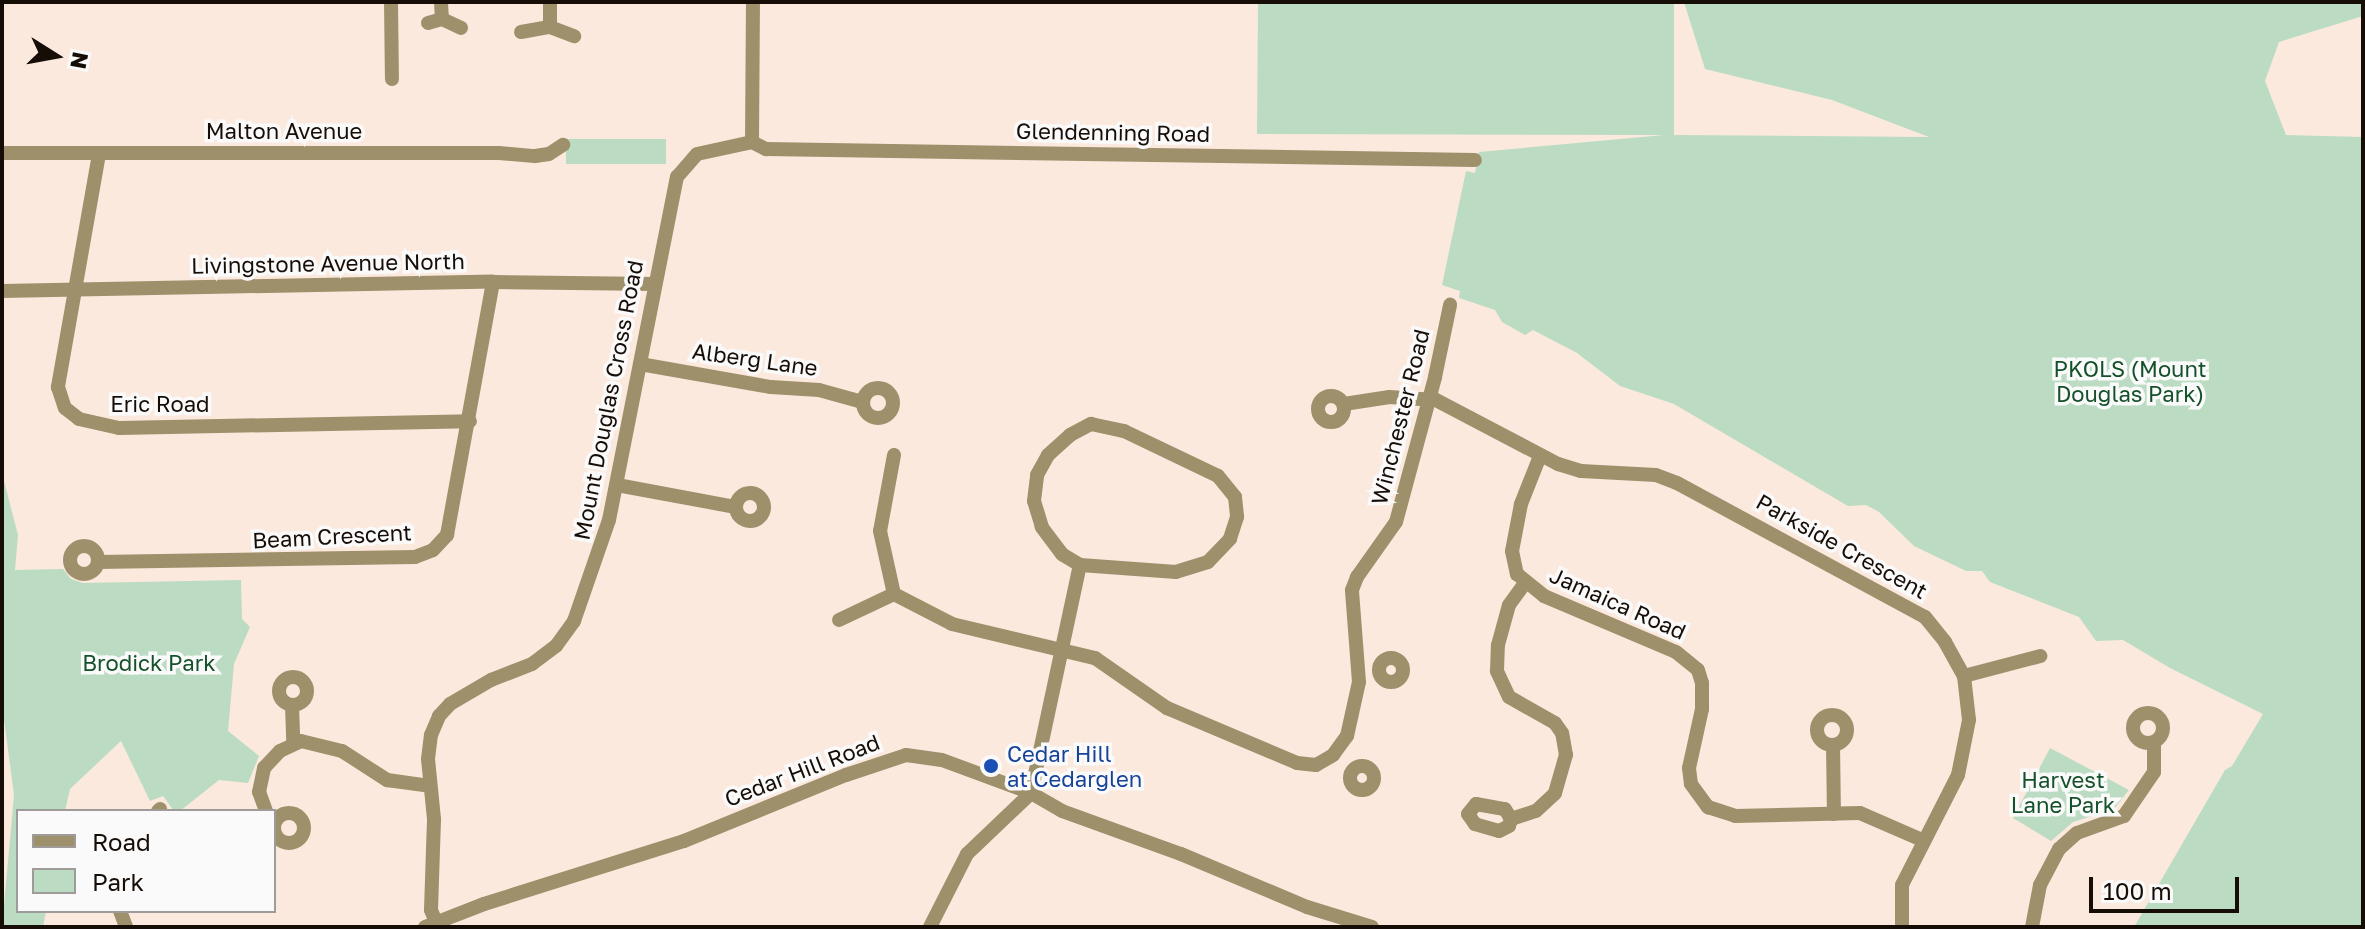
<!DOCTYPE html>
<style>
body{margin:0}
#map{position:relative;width:2365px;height:929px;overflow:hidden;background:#fce9de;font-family:"Golos Text",sans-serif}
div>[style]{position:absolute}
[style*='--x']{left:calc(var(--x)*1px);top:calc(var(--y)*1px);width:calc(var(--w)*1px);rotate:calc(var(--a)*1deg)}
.green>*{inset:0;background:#bbdcc2;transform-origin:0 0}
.minor>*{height:14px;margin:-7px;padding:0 7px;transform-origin:7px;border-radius:7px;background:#9e906b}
.minor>.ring{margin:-7px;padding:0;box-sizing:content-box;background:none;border:14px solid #9e906b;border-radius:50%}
.dots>*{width:22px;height:22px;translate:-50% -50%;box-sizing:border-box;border:4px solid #fafafa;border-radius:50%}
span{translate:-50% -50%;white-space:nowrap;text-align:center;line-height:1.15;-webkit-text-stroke:7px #fafafa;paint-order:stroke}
.street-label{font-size:22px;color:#170d07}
.park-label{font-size:22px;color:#145029}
.transit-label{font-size:22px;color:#164399}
.left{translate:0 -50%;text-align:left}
.frame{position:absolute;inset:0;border:4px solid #170d07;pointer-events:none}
.legend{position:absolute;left:16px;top:809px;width:260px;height:104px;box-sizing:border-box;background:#fafafa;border:2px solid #9f9b99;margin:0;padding:10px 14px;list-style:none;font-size:24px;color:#170d07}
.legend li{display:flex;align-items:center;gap:16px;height:40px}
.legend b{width:40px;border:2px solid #9f9b99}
.north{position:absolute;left:16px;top:16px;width:80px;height:80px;-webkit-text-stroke:6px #fafafa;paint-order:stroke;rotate:101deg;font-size:22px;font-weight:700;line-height:32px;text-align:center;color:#170d07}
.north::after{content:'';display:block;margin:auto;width:28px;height:36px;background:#170d07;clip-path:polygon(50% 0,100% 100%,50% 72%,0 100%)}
.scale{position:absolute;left:2089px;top:877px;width:150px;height:36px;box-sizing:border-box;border:4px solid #170d07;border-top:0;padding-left:10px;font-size:24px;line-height:28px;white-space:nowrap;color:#170d07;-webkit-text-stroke:6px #fafafa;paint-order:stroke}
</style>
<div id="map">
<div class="green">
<i style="clip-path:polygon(1258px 2px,1674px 2px,1674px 135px,1929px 137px,1832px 100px,1705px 69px,1684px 2px,2363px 2px,2363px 16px,2279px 42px,2265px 81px,2286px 135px,2363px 137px,2363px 927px,2134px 927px,2225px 770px,2232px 766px,2263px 714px,2170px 668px,2123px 640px,2096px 641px,2079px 617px,1990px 582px,1982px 571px,1966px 571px,1914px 546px,1879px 512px,1866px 505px,1848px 506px,1674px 404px,1620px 386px,1577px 353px,1533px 330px,1525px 335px,1502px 322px,1495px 310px,1459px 298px,1460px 291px,1442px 285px,1466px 171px,1475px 173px,1479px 152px,1664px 135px,1257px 134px)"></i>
<i style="left:566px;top:139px;width:100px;height:25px"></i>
<i style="clip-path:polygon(2px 473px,18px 535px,15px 570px,63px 569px,71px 579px,83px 583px,241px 580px,242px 619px,250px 627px,234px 664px,228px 731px,259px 756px,248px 783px,219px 780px,180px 811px,174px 811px,163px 796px,150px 801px,121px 741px,70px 789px,65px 811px,18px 811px,18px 911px,46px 911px,43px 927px,2px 927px,14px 795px,2px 704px)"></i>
<i style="clip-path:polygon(2050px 748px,2129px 790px,2114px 809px,2073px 822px,2051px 841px,2013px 818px)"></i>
</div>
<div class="minor">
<i style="--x:391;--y:2;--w:77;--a:89.3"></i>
<i style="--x:441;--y:2;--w:17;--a:87"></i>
<i style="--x:550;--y:2;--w:25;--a:90"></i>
<i style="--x:428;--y:23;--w:15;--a:-16"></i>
<i style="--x:442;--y:19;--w:21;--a:25"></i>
<i style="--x:521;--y:32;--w:29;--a:-10"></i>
<i style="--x:550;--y:27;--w:26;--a:21"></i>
<i style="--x:752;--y:142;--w:16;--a:27"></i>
<i style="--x:766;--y:149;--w:709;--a:0.89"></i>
<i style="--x:752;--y:142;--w:140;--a:-89.6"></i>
<i style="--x:2;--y:153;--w:497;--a:0"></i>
<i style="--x:499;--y:153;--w:36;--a:5"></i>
<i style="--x:535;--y:156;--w:14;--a:-8"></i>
<i style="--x:549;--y:154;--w:17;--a:-33"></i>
<i style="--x:99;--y:154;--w:237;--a:100"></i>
<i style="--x:58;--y:387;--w:22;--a:72"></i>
<i style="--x:65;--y:408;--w:18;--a:38"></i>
<i style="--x:79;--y:419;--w:41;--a:12.7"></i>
<i style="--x:119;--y:428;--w:351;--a:-1.1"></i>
<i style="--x:2;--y:291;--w:491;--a:-1.1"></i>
<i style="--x:493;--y:282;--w:162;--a:0.7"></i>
<i style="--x:640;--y:364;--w:133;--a:10"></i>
<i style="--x:771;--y:387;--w:48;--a:3.6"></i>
<i style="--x:819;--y:390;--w:46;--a:15.3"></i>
<i class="ring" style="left:863px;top:388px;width:16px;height:16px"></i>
<i class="ring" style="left:1318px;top:396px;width:12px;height:12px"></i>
<i style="--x:1344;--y:404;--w:46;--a:-8.8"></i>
<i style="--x:1389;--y:397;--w:47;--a:3.7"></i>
<i style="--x:1436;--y:400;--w:138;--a:27.7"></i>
<i style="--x:1558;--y:464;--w:24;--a:17"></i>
<i style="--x:1581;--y:471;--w:75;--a:3.1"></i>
<i style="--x:1656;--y:475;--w:22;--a:21"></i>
<i style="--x:1677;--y:483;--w:282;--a:28.4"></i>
<i style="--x:1925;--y:617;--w:32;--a:51"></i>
<i style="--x:1945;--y:642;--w:39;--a:61"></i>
<i style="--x:1964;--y:676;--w:44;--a:83.5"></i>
<i style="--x:1969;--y:720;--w:56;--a:101.3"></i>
<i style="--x:1958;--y:775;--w:123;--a:117"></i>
<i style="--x:1902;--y:885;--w:42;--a:90"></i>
<i style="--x:1091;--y:424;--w:34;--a:12"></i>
<i style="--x:1124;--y:431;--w:104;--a:25.6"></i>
<i style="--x:1218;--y:476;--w:27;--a:51"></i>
<i style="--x:1235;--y:497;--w:20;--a:84"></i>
<i style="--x:1237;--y:517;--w:23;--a:108"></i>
<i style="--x:1230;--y:539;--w:32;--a:134"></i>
<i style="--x:1208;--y:562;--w:34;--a:163"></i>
<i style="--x:1176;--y:572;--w:96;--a:-175.8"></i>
<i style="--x:1080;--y:565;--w:21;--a:-149"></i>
<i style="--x:1062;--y:554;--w:34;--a:-127"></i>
<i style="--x:1042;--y:527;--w:27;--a:-107"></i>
<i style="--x:1034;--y:501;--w:26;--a:-83"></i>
<i style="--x:1037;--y:475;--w:23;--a:-61"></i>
<i style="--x:1048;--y:455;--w:30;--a:-42"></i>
<i style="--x:1070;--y:435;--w:24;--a:-28"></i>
<i style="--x:894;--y:455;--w:77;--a:100.4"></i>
<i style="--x:880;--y:531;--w:65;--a:77.5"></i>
<i style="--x:894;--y:594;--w:65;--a:27.3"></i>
<i style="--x:952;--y:624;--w:147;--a:13.4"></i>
<i style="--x:1095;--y:658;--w:88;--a:34.8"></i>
<i style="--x:1167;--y:708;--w:141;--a:22.9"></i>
<i style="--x:1297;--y:763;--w:19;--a:6"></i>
<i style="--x:1316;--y:765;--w:20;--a:-30"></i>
<i style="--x:1333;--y:755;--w:24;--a:-54"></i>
<i style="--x:1347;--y:736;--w:55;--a:-77.5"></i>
<i style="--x:1359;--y:682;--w:92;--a:-94.4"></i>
<i style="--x:1352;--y:590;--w:14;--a:-69"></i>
<i style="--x:1357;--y:577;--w:67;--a:-54.7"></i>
<i style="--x:1396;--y:522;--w:150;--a:-74.9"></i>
<i style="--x:1435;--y:377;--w:74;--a:-78.2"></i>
<i style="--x:1540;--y:456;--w:52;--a:111.6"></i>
<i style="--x:1521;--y:504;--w:48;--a:100.8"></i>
<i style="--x:1512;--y:551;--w:24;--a:78"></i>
<i style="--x:1517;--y:574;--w:35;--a:39"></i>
<i style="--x:1544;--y:596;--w:143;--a:23"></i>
<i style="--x:1676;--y:652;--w:28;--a:39"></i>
<i style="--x:1698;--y:670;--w:14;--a:73"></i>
<i style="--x:1702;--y:683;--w:26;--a:90"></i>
<i style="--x:1702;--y:709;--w:60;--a:102.4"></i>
<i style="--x:1689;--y:768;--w:16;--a:83"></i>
<i style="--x:1691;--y:784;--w:29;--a:54"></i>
<i style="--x:1708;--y:807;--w:28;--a:18"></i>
<i style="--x:1735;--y:816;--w:125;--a:-1.4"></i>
<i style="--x:1860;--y:813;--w:68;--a:23.5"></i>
<i style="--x:617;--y:485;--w:121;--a:10.5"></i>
<i class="ring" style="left:736px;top:493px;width:14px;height:14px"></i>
<i class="ring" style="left:70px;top:546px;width:14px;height:14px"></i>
<i style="--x:98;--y:562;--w:317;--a:-0.9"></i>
<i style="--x:415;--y:557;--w:19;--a:-21"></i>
<i style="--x:433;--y:550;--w:21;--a:-47"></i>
<i style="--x:447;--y:535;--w:257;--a:-79.7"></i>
<i style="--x:839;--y:620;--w:61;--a:-25.3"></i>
<i class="ring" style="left:1379px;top:658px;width:10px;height:10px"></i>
<i style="--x:1964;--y:676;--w:79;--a:-14.7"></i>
<i class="ring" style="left:279px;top:677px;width:14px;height:14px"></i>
<i style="--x:292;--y:705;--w:37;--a:88"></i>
<i class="ring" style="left:2133px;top:713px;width:16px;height:16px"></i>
<i class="ring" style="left:1817px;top:715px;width:16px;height:16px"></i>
<i style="--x:1833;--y:745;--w:69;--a:89.2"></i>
<i class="ring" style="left:1350px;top:766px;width:10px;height:10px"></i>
<i style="--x:1476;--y:804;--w:29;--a:10"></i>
<i style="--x:1505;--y:809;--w:12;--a:59"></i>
<i style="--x:1511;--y:819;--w:7;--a:106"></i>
<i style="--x:1509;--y:826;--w:11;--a:153"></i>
<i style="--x:1499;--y:831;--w:25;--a:-164"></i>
<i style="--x:1475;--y:824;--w:12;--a:-125"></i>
<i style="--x:1468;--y:814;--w:13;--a:-51"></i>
<i style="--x:158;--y:811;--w:3;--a:-45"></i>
<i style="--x:266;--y:811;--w:20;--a:-110"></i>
<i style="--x:259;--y:792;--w:25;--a:-78"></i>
<i style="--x:264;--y:768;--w:23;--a:-47"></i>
<i style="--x:280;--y:751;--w:23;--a:-25"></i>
<i style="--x:301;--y:741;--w:42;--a:13.7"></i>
<i style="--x:342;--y:751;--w:54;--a:32.8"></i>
<i style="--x:387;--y:780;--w:43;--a:7.9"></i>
<i class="ring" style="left:274px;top:813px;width:16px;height:16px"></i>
<i style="--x:1511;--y:819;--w:26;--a:-18"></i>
<i style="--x:1536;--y:811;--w:26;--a:-43"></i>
<i style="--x:1555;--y:793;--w:40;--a:-74"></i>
<i style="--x:1566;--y:755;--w:22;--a:-100"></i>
<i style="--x:1562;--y:733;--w:12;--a:-125"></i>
<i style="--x:1555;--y:723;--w:53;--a:-150.5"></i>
<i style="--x:1509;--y:697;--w:29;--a:-115"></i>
<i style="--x:1497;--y:671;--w:26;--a:-88"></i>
<i style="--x:1498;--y:645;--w:41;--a:-74.6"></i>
<i style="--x:1509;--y:605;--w:27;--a:-54"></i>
<i style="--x:120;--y:911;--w:17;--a:69"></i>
<i style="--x:436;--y:922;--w:13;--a:-113"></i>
<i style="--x:431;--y:910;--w:91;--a:-88.1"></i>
<i style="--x:434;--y:819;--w:60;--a:-95.7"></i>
<i style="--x:428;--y:759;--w:24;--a:-83"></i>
<i style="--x:431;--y:735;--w:21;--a:-67"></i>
<i style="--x:439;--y:716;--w:16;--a:-47"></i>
<i style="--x:450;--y:704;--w:48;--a:-30.3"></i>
<i style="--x:491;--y:680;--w:44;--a:-21.3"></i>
<i style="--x:532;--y:664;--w:30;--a:-37"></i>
<i style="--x:556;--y:646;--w:31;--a:-54"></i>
<i style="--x:574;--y:621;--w:107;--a:-70.9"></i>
<i style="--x:609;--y:520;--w:350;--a:-78.8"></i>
<i style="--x:677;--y:177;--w:30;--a:-49"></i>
<i style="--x:697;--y:154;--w:56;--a:-12.3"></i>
<i style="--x:425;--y:927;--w:63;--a:-21.3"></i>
<i style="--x:484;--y:904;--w:210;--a:-17.5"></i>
<i style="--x:684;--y:841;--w:175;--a:-22.2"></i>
<i style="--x:846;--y:775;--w:63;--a:-18.4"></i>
<i style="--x:906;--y:755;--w:36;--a:8"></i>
<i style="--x:942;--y:760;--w:95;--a:20.3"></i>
<i style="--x:1031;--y:793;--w:36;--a:30"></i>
<i style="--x:1062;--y:811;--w:127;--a:19.9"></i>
<i style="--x:1181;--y:854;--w:137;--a:22.8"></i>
<i style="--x:1307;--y:907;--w:68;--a:17.1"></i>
<i style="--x:930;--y:927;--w:82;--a:-63.1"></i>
<i style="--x:967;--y:854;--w:88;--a:-43.6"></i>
<i style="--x:1031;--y:793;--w:233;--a:-77.9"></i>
<i style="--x:2032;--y:927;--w:43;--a:-79.2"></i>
<i style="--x:2040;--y:885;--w:41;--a:-62.2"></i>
<i style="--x:2059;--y:849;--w:24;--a:-42"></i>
<i style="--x:2077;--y:833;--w:50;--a:-19.9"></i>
<i style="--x:2124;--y:816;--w:53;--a:-55.7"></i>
<i style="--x:2154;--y:772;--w:30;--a:-90"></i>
</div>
<div class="dots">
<i style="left:991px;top:766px;background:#1a4fb4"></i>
</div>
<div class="street-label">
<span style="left:284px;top:131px">Malton Avenue</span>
<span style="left:1113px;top:132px;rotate:1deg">Glendenning Road</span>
<span style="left:328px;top:263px;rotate:-1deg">Livingstone Avenue North</span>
<span style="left:755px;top:359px;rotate:8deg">Alberg Lane</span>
<span style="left:608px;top:400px;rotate:-79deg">Mount Douglas Cross Road</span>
<span style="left:160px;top:404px">Eric Road</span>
<span style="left:1400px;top:417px;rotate:-76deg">Winchester Road</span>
<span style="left:332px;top:536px;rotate:-3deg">Beam Crescent</span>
<span style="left:1842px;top:546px;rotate:29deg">Parkside Crescent</span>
<span style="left:1618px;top:603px;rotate:24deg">Jamaica Road</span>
<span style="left:802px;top:770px;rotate:-21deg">Cedar Hill Road</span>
</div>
<div class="park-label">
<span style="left:2130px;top:381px">PKOLS (Mount<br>Douglas Park)</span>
<span style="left:149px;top:663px">Brodick Park</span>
<span style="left:2063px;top:792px">Harvest<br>Lane Park</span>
</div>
<div class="transit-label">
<span class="left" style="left:1007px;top:766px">Cedar Hill<br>at Cedarglen</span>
</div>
<div class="frame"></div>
<ul class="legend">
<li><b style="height:10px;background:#9e906b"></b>Road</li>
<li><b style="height:22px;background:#bbdcc2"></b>Park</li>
</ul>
<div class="north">N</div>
<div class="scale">100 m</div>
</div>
